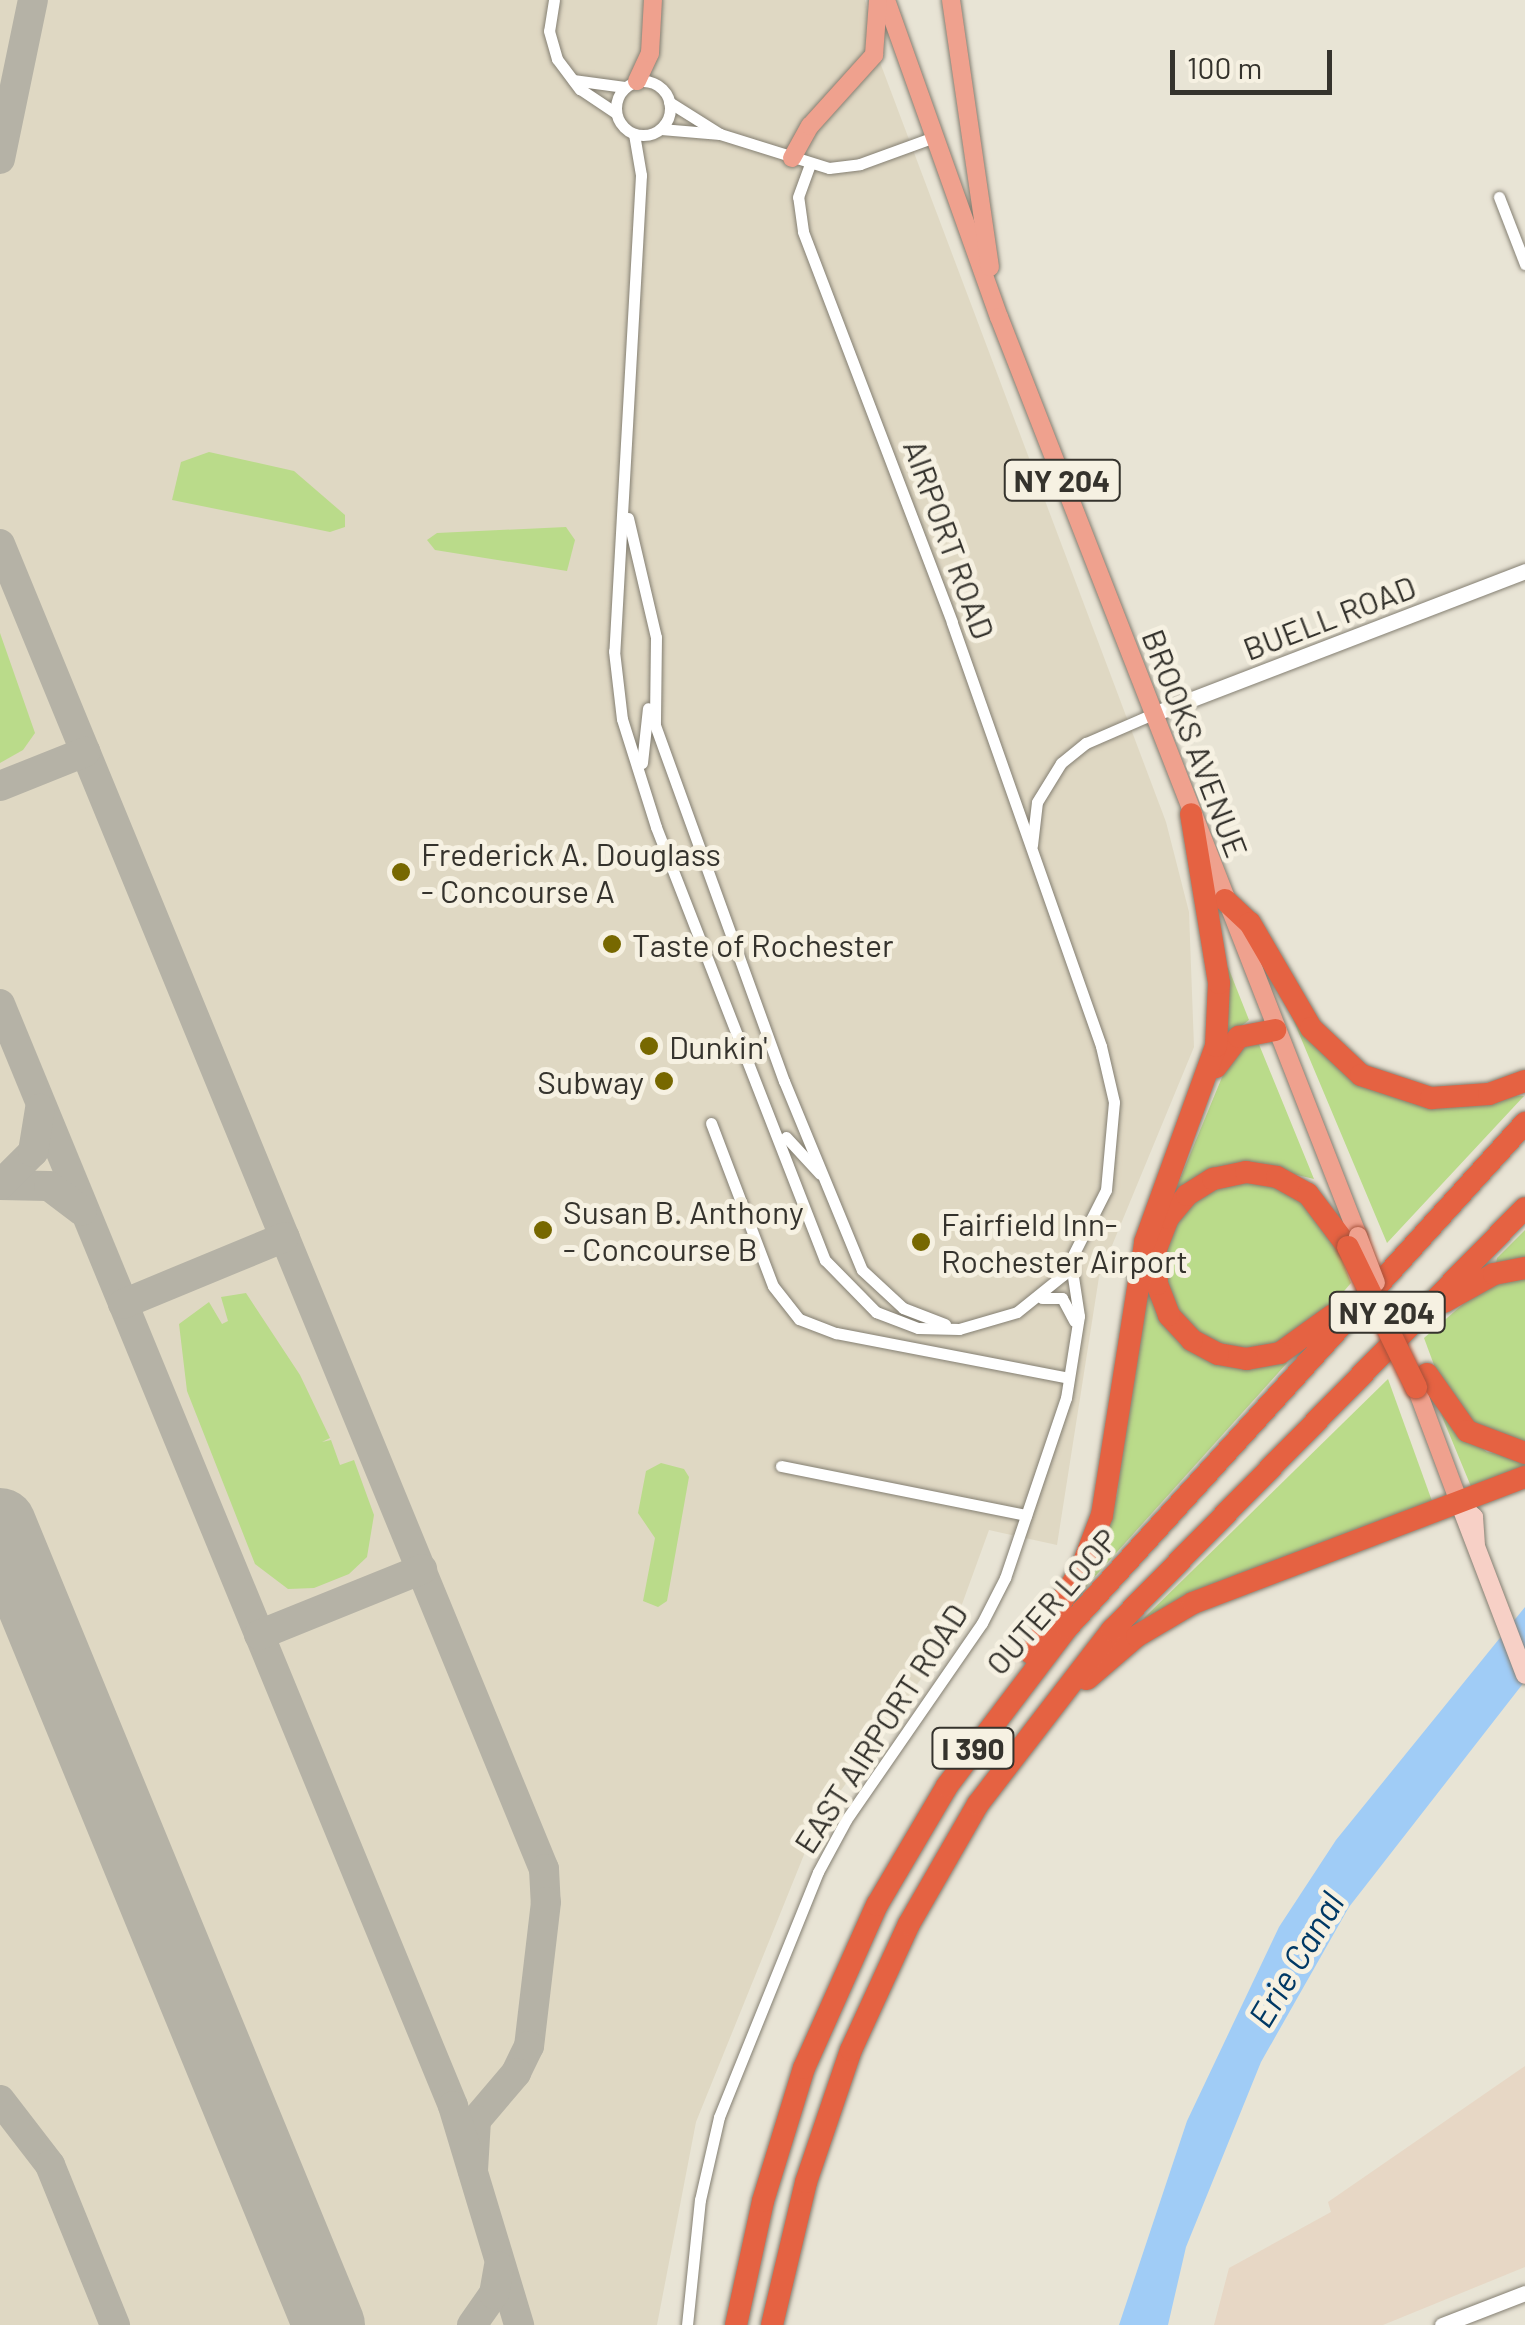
<!DOCTYPE html>
<style>
body{margin:0}
#map{position:relative;width:1525px;height:2325px;overflow:hidden;background:#e8e4d5;font-family:Barlow,sans-serif}
div>[style]{position:absolute}
[style*='--x']{left:calc(var(--x)*1px);top:calc(var(--y)*1px);width:calc(var(--w)*1px);rotate:calc(var(--a)*1deg)}
.built>*{inset:0;background:#dfd8c3}
.industrial>*{inset:0;background:#e7d7c5}
.green>*{inset:0;background:#badb8a}
.water>*{inset:0;background:#a0ccf6}
.taxiway>*{height:30px;margin:-15px;padding:0 15px;transform-origin:15px;border-radius:15px;background:#b5b2a6}
.runway>*{height:72px;margin:-36px;padding:0 36px;transform-origin:36px;border-radius:36px;background:#b5b2a6}
.roads{filter:drop-shadow(0 0 2px #847f72) drop-shadow(0 0 2px #847f72)}
.minor>*{height:11px;margin:-5.5px;padding:0 5.5px;transform-origin:5.5px;border-radius:5.5px;background:#fff}
.minor>.ring{margin:-5.5px;padding:0;box-sizing:content-box;background:none;border:11px solid #fff;border-radius:50%}
.tertiary>*{height:15px;margin:-7.5px;padding:0 7.5px;transform-origin:7.5px;border-radius:7.5px;background:#fff}
.secondary>*{height:18px;margin:-9px;padding:0 9px;transform-origin:9px;border-radius:9px;background:#f7d0c6}
.primary>*{height:18px;margin:-9px;padding:0 9px;transform-origin:9px;border-radius:9px;background:#efa18e}
.motorway>*{height:22px;margin:-11px;padding:0 11px;transform-origin:11px;border-radius:11px;background:#e56242}
.bridges{filter:drop-shadow(0 0 2px #a7523b) drop-shadow(0 0 2px #a7523b)}
.primary-bridge>*{height:18px;margin:-9px;padding:0 9px;transform-origin:9px;border-radius:9px;background:#efa18e}
.motorway-bridge>*{height:22px;margin:-11px;padding:0 11px;transform-origin:11px;border-radius:11px;background:#e56242}
.dots>*{width:28px;height:28px;translate:-50% -50%;box-sizing:border-box;border:5px solid #f6f1e2;border-radius:50%}
span{translate:-50% -50%;white-space:nowrap;text-align:center;line-height:1.15;-webkit-text-stroke:10px #f6f1e2;paint-order:stroke}
.shield-label span{padding:2px 8px;background:#f6f1e2;border:2px solid;border-radius:8px;-webkit-text-stroke-width:0}
.shield-label{font-size:30px;color:#35332d;font-weight:700}
.street-label{font-size:32px;color:#35332d}
.poi-label{font-size:32px;color:#35332d}
.left{translate:0 -50%;text-align:left}
.right{translate:-100% -50%;text-align:right}
.water-label{font-size:35px;color:#003965;font-style:italic}
.scale{position:absolute;left:1170px;top:50px;width:162px;height:45px;box-sizing:border-box;border:5px solid #35332d;border-top:0;padding-left:12px;font-size:30px;line-height:35px;white-space:nowrap;color:#35332d;-webkit-text-stroke:8px #f6f1e2;paint-order:stroke}
</style>
<div id="map">
<div class="built">
<i style="clip-path:polygon(0 0,865px 0,881px 65px,1166px 822px,1189px 912px,1194px 1047px,1099px 1277px,1057px 1545px,989px 1530px,949px 1640px,816px 1825px,696px 2122px,657px 2325px,0 2325px)"></i>
</div>
<div class="industrial">
<i style="clip-path:polygon(1525px 2066px,1525px 2267px,1383px 2325px,1214px 2325px,1229px 2268px,1331px 2212px,1328px 2202px)"></i>
</div>
<div class="green">
<i style="clip-path:polygon(209px 452px,294px 471px,345px 515px,345px 527px,330px 532px,172px 500px,181px 462px)"></i>
<i style="clip-path:polygon(566px 527px,575px 540px,567px 571px,435px 550px,427px 540px,437px 533px)"></i>
<i style="clip-path:polygon(0 633px,35px 733px,23px 750px,0 763px)"></i>
<i style="clip-path:polygon(1228px 967px,1249px 1020px,1221px 1042px,1223px 972px)"></i>
<i style="clip-path:polygon(1287px 1005px,1371px 1085px,1524px 1096px,1387px 1243px)"></i>
<i style="clip-path:polygon(1258px 1042px,1314px 1179px,1276px 1170px,1170px 1203px,1232px 1053px)"></i>
<i style="clip-path:polygon(1240px 1178px,1292px 1189px,1337px 1247px,1351px 1283px,1326px 1312px,1272px 1348px,1222px 1347px,1187px 1325px,1162px 1279px,1169px 1228px,1194px 1198px)"></i>
<i style="clip-path:polygon(1525px 1230px,1525px 1261px,1496px 1264px,1497px 1258px)"></i>
<i style="clip-path:polygon(1143px 1274px,1177px 1336px,1281px 1356px,1287px 1363px,1073px 1601px,1117px 1495px)"></i>
<i style="clip-path:polygon(1525px 1275px,1525px 1447px,1473px 1424px,1437px 1373px,1424px 1338px,1485px 1285px)"></i>
<i style="clip-path:polygon(246px 1293px,300px 1375px,330px 1438px,322px 1442px,331px 1440px,340px 1465px,354px 1460px,374px 1515px,367px 1557px,349px 1574px,314px 1588px,288px 1589px,255px 1564px,187px 1391px,179px 1324px,209px 1302px,222px 1324px,228px 1321px,221px 1297px)"></i>
<i style="clip-path:polygon(1388px 1379px,1432px 1501px,1148px 1622px,1144px 1618px)"></i>
<i style="clip-path:polygon(1441px 1414px,1487px 1452px,1525px 1458px,1525px 1470px,1472px 1489px)"></i>
<i style="clip-path:polygon(661px 1463px,684px 1469px,689px 1477px,667px 1601px,658px 1607px,643px 1601px,655px 1538px,638px 1513px,646px 1471px)"></i>
</div>
<div class="water">
<i style="clip-path:polygon(1525px 1607px,1525px 1681px,1349px 1907px,1261px 2062px,1186px 2247px,1168px 2325px,1119px 2325px,1187px 2121px,1279px 1927px,1336px 1840px)"></i>
</div>
<div class="taxiway">
<i style="--x:0;--y:159;--w:162;--a:-78.3"></i>
<i style="--x:0;--y:544;--w:1432;--a:67.68"></i>
<i style="--x:544;--y:1869;--w:33;--a:87"></i>
<i style="--x:546;--y:1902;--w:145;--a:96.7"></i>
<i style="--x:529;--y:2046;--w:30;--a:116"></i>
<i style="--x:516;--y:2073;--w:62;--a:130.4"></i>
<i style="--x:476;--y:2120;--w:51;--a:93.4"></i>
<i style="--x:0;--y:786;--w:92;--a:-21.8"></i>
<i style="--x:0;--y:1004;--w:1191;--a:67.65"></i>
<i style="--x:453;--y:2106;--w:229;--a:73.2"></i>
<i style="--x:0;--y:1185;--w:49;--a:1.2"></i>
<i style="--x:49;--y:1186;--w:41;--a:37.1"></i>
<i style="--x:0;--y:1185;--w:47;--a:-45"></i>
<i style="--x:33;--y:1152;--w:44;--a:-80.8"></i>
<i style="--x:123;--y:1304;--w:175;--a:-22.5"></i>
<i style="--x:259;--y:1635;--w:176;--a:-22"></i>
<i style="--x:0;--y:2100;--w:82;--a:52.4"></i>
<i style="--x:50;--y:2165;--w:173;--a:67.9"></i>
<i style="--x:472;--y:2325;--w:38;--a:-55"></i>
<i style="--x:494;--y:2294;--w:28;--a:-80"></i>
</div>
<div class="runway">
<i style="--x:0;--y:1524;--w:866;--a:67.67"></i>
</div>
<div class="roads">
<div class="minor">
<i style="--x:554;--y:0;--w:31;--a:99"></i>
<i style="--x:549;--y:31;--w:29;--a:74"></i>
<i style="--x:557;--y:59;--w:38;--a:53"></i>
<i style="--x:580;--y:89;--w:43;--a:33.7"></i>
<i style="--x:573;--y:80;--w:52;--a:7.7"></i>
<i class="ring" style="left:616px;top:81px;width:43px;height:43px"></i>
<i style="--x:669;--y:102;--w:60;--a:32.1"></i>
<i style="--x:661;--y:129;--w:59;--a:4.8"></i>
<i style="--x:720;--y:134;--w:114;--a:17.3"></i>
<i style="--x:829;--y:168;--w:31;--a:-7"></i>
<i style="--x:860;--y:164;--w:79;--a:-20"></i>
<i style="--x:634;--y:134;--w:42;--a:80.3"></i>
<i style="--x:641;--y:175;--w:477;--a:93.2"></i>
<i style="--x:614;--y:651;--w:68;--a:83.3"></i>
<i style="--x:622;--y:719;--w:113;--a:72.5"></i>
<i style="--x:656;--y:827;--w:465;--a:68.7"></i>
<i style="--x:825;--y:1260;--w:73;--a:45.6"></i>
<i style="--x:876;--y:1312;--w:45;--a:20.9"></i>
<i style="--x:918;--y:1328;--w:41;--a:1.4"></i>
<i style="--x:959;--y:1329;--w:60;--a:-16.3"></i>
<i style="--x:1017;--y:1312;--w:59;--a:-38.8"></i>
<i style="--x:1063;--y:1275;--w:95;--a:-63.2"></i>
<i style="--x:1106;--y:1190;--w:88;--a:-84.8"></i>
<i style="--x:1114;--y:1102;--w:57;--a:-103.1"></i>
<i style="--x:1101;--y:1046;--w:449;--a:-109.4"></i>
<i style="--x:952;--y:622;--w:418;--a:-110.9"></i>
<i style="--x:803;--y:231;--w:34;--a:-98"></i>
<i style="--x:798;--y:197;--w:35;--a:-70"></i>
<i style="--x:1499;--y:197;--w:72;--a:68.8"></i>
<i style="--x:628;--y:518;--w:122;--a:76.8"></i>
<i style="--x:656;--y:637;--w:88;--a:90.7"></i>
<i style="--x:655;--y:725;--w:379;--a:70.1"></i>
<i style="--x:784;--y:1081;--w:204;--a:67.6"></i>
<i style="--x:862;--y:1270;--w:56;--a:42.8"></i>
<i style="--x:903;--y:1308;--w:45;--a:20.9"></i>
<i style="--x:642;--y:763;--w:55;--a:-83.8"></i>
<i style="--x:1032;--y:845;--w:43;--a:-83.4"></i>
<i style="--x:1037;--y:802;--w:46;--a:-58.4"></i>
<i style="--x:1061;--y:763;--w:32;--a:-39"></i>
<i style="--x:1086;--y:743;--w:73;--a:-23.4"></i>
<i style="--x:711;--y:1123;--w:174;--a:69.2"></i>
<i style="--x:773;--y:1286;--w:42;--a:51.8"></i>
<i style="--x:799;--y:1319;--w:40;--a:21"></i>
<i style="--x:836;--y:1333;--w:237;--a:10.9"></i>
<i style="--x:786;--y:1137;--w:50;--a:47.4"></i>
<i style="--x:1042;--y:1298;--w:20;--a:0"></i>
<i style="--x:1062;--y:1298;--w:26;--a:62"></i>
<i style="--x:781;--y:1466;--w:250;--a:11.3"></i>
<i style="--x:687;--y:2325;--w:126;--a:-84.1"></i>
<i style="--x:700;--y:2200;--w:85;--a:-77.1"></i>
<i style="--x:719;--y:2117;--w:264;--a:-68"></i>
<i style="--x:818;--y:1872;--w:59;--a:-61.7"></i>
<i style="--x:846;--y:1820;--w:239;--a:-55.4"></i>
<i style="--x:982;--y:1623;--w:51;--a:-62.9"></i>
<i style="--x:1005;--y:1578;--w:190;--a:-71.3"></i>
<i style="--x:1066;--y:1398;--w:83;--a:-81"></i>
<i style="--x:1079;--y:1316;--w:53;--a:-98.7"></i>
</div>
<div class="tertiary">
<i style="--x:1153;--y:714;--w:399;--a:-21"></i>
<i style="--x:1442;--y:2325;--w:89;--a:-21.1"></i>
</div>
<div class="secondary">
<i style="--x:1459;--y:1502;--w:185;--a:69.1"></i>
<i style="--x:1461;--y:1505;--w:18;--a:43"></i>
<i style="--x:1474;--y:1517;--w:27;--a:86"></i>
</div>
<div class="primary">
<i style="--x:886;--y:0;--w:337;--a:70.4"></i>
<i style="--x:999;--y:317;--w:987;--a:68.66"></i>
<i style="--x:951;--y:0;--w:270;--a:81.7"></i>
<i style="--x:637;--y:81;--w:31;--a:-65"></i>
<i style="--x:650;--y:53;--w:53;--a:-86.8"></i>
<i style="--x:792;--y:158;--w:37;--a:-61"></i>
<i style="--x:810;--y:126;--w:96;--a:-48"></i>
<i style="--x:874;--y:55;--w:55;--a:-85.8"></i>
<i style="--x:1416;--y:1387;--w:123;--a:69.5"></i>
</div>
<div class="motorway">
<i style="--x:1225;--y:900;--w:34;--a:43"></i>
<i style="--x:1250;--y:923;--w:121;--a:59.8"></i>
<i style="--x:1311;--y:1028;--w:69;--a:43.2"></i>
<i style="--x:1361;--y:1075;--w:74;--a:18.2"></i>
<i style="--x:1431;--y:1098;--w:58;--a:-3.9"></i>
<i style="--x:1489;--y:1094;--w:38;--a:-20"></i>
<i style="--x:1216;--y:1067;--w:38;--a:-53"></i>
<i style="--x:1239;--y:1037;--w:37;--a:-11"></i>
<i style="--x:1444;--y:1302;--w:57;--a:-29.2"></i>
<i style="--x:1494;--y:1274;--w:32;--a:-11"></i>
<i style="--x:1333;--y:1315;--w:65;--a:144.4"></i>
<i style="--x:1280;--y:1353;--w:34;--a:170"></i>
<i style="--x:1247;--y:1359;--w:29;--a:-170"></i>
<i style="--x:1218;--y:1354;--w:30;--a:-152"></i>
<i style="--x:1192;--y:1340;--w:34;--a:-133"></i>
<i style="--x:1169;--y:1315;--w:33;--a:-111"></i>
<i style="--x:1157;--y:1284;--w:35;--a:-92"></i>
<i style="--x:1156;--y:1249;--w:33;--a:-69"></i>
<i style="--x:1168;--y:1218;--w:30;--a:-50"></i>
<i style="--x:1187;--y:1195;--w:31;--a:-32"></i>
<i style="--x:1213;--y:1179;--w:34;--a:-12"></i>
<i style="--x:1246;--y:1172;--w:31;--a:9"></i>
<i style="--x:1277;--y:1177;--w:35;--a:29"></i>
<i style="--x:1308;--y:1194;--w:66;--a:53"></i>
<i style="--x:1427;--y:1374;--w:70;--a:54.9"></i>
<i style="--x:1467;--y:1431;--w:62;--a:20.8"></i>
<i style="--x:1031;--y:1653;--w:100;--a:-59.3"></i>
<i style="--x:1082;--y:1567;--w:56;--a:-69"></i>
<i style="--x:1102;--y:1515;--w:276;--a:-81"></i>
<i style="--x:1145;--y:1242;--w:208;--a:-70.1"></i>
<i style="--x:1216;--y:1046;--w:63;--a:-87.3"></i>
<i style="--x:1219;--y:983;--w:171;--a:-99.4"></i>
<i style="--x:1087;--y:1679;--w:66;--a:-40.7"></i>
<i style="--x:1137;--y:1636;--w:65;--a:-30.5"></i>
<i style="--x:1193;--y:1603;--w:355;--a:-20.8"></i>
<i style="--x:736;--y:2325;--w:127;--a:-77.7"></i>
<i style="--x:763;--y:2201;--w:139;--a:-72.9"></i>
<i style="--x:804;--y:2068;--w:179;--a:-65.9"></i>
<i style="--x:877;--y:1905;--w:138;--a:-59.5"></i>
<i style="--x:947;--y:1786;--w:198;--a:-52.8"></i>
<i style="--x:1067;--y:1628;--w:682;--a:-47.79"></i>
<i style="--x:772;--y:2325;--w:147;--a:-76.6"></i>
<i style="--x:806;--y:2182;--w:139;--a:-71.2"></i>
<i style="--x:851;--y:2050;--w:139;--a:-65.3"></i>
<i style="--x:909;--y:1924;--w:138;--a:-60.1"></i>
<i style="--x:978;--y:1804;--w:220;--a:-52.4"></i>
<i style="--x:1112;--y:1630;--w:590;--a:-45.62"></i>
</div>
</div>
<div class="bridges">
<div class="primary-bridge">
<i style="--x:1358;--y:1236;--w:50;--a:69"></i>
</div>
<div class="motorway-bridge">
<i style="--x:1348;--y:1247;--w:156;--a:64.1"></i>
</div>
</div>
<div class="dots">
<i style="left:401px;top:872px;background:#776800"></i>
<i style="left:612px;top:944px;background:#776800"></i>
<i style="left:649px;top:1046px;background:#776800"></i>
<i style="left:664px;top:1081px;background:#776800"></i>
<i style="left:543px;top:1230px;background:#776800"></i>
<i style="left:921px;top:1242px;background:#776800"></i>
</div>
<div class="shield-label">
<span style="left:1062px;top:480px">NY 204</span>
<span style="left:1387px;top:1312px">NY 204</span>
<span style="left:973px;top:1748px">I 390</span>
</div>
<div class="street-label">
<span style="left:950px;top:539px;rotate:70deg">AIRPORT ROAD</span>
<span style="left:1329px;top:617px;rotate:-21deg">BUELL ROAD</span>
<span style="left:1196px;top:743px;rotate:69deg">BROOKS AVENUE</span>
<span style="left:1051px;top:1601px;rotate:-49deg">OUTER LOOP</span>
<span style="left:880px;top:1728px;rotate:-57deg">EAST AIRPORT ROAD</span>
</div>
<div class="poi-label">
<span class="left" style="left:421px;top:872px">Frederick A. Douglass<br>- Concourse A</span>
<span class="left" style="left:632px;top:944px">Taste of Rochester</span>
<span class="left" style="left:669px;top:1046px">Dunkin'</span>
<span class="right" style="left:644px;top:1081px">Subway</span>
<span class="left" style="left:563px;top:1230px">Susan B. Anthony<br>- Concourse B</span>
<span class="left" style="left:941px;top:1242px">Fairfield Inn-<br>Rochester Airport</span>
</div>
<div class="water-label">
<span style="left:1295px;top:1959px;rotate:-59deg">Erie Canal</span>
</div>
<div class="scale">100 m</div>
</div>
